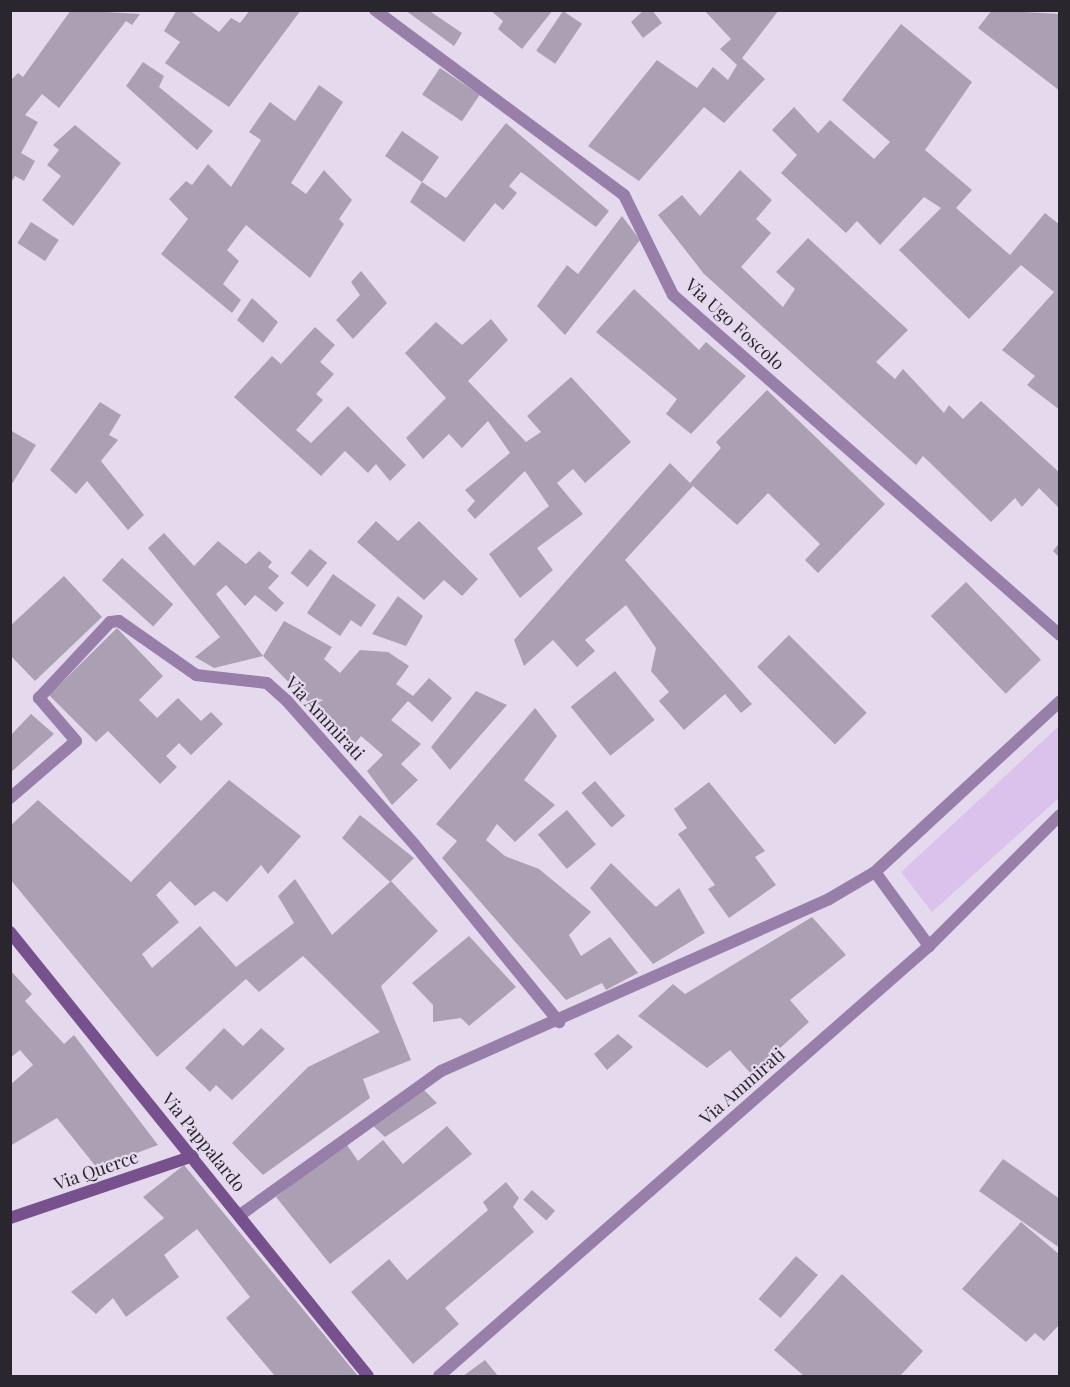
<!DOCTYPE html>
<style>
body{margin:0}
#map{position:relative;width:1070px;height:1387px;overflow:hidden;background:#e5d9ed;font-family:"Playfair Display",serif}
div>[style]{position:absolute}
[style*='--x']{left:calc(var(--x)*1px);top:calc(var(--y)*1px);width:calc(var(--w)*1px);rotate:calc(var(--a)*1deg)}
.green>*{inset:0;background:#dbc2ec}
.building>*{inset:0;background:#aba0b3;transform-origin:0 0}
.street>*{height:12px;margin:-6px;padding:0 6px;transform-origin:6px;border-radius:6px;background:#987fa9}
.secondary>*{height:12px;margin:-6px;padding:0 6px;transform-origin:6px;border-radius:6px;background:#76518d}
span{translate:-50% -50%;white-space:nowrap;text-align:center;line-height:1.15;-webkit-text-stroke:4.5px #e5d9ed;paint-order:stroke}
.street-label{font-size:18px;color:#2a262d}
.frame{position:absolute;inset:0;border:12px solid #2a262d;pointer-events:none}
</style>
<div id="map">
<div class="green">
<i style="clip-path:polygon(1059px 726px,1059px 798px,932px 912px,901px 872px)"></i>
</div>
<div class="building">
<i style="clip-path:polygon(71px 10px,140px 14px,132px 25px,126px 21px,59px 108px,42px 94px,25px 115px,38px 122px,21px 153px,35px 161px,24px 181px,15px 176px,10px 184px,10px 81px,18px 73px,23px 77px)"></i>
<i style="clip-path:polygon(177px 10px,189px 10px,219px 32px,231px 18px,240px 23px,250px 10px,301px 10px,229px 107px,165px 63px,180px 42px,164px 31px)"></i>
<i style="clip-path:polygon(405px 10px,428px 10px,462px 33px,454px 46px)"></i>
<i style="clip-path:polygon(490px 10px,553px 10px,522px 49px,498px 29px,503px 21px)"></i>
<i style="clip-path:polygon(644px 10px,652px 10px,662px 23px,643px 38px,631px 22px)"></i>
<i style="clip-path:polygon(704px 10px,779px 10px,742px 58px,765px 79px,724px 123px,704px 107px,639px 181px,588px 146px,657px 60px,697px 88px,713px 67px,728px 80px,737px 65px,720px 49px,731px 39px)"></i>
<i style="clip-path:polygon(992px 10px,1060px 14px,1060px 91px,978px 28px)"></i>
<i style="left:563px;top:11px;width:23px;height:48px;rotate:34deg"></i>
<i style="clip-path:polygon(901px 24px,972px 82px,925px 150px,972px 190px,956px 208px,1010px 255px,1045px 213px,1060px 225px,1060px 410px,1027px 385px,1035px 376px,1002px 350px,1054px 292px,1021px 265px,969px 319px,899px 250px,941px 208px,924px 197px,880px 245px,857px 221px,846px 233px,781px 173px,797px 155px,772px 130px,794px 107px,818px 133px,830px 120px,874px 159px,890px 142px,842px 100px)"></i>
<i style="clip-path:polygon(143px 62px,164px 76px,159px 87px,213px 131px,197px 150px,126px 86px)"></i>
<i style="left:440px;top:68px;width:48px;height:32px;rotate:34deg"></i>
<i style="clip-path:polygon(319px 85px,343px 102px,291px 183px,306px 194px,324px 170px,352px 200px,339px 219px,344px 224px,310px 278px,246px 225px,227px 250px,239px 261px,223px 284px,241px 300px,232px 313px,161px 254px,188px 219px,169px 199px,186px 181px,192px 185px,208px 164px,231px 187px,261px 140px,249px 132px,270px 102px,295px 121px)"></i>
<i style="clip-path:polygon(506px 123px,609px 211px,596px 227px,521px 172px,509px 186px,517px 193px,503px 210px,495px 203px,464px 242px,410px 202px,422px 182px,385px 156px,402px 131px,439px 157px,422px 182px,446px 198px)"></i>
<i style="clip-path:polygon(75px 125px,121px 163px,73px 226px,42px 200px,61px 176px,47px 165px,59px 150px,53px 145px)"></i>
<i style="clip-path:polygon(740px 170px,772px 200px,756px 219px,771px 233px,741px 267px,783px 307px,795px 289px,776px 272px,808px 238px,908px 330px,876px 362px,895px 379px,903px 369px,944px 413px,949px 405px,963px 419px,981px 401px,1060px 473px,1060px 509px,1039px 488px,1022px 507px,1015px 498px,991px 522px,923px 456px,916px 465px,704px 274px,658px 215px,682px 195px,700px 216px)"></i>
<i style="clip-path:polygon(622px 216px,640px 240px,565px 335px,537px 306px,567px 265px,578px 274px)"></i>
<i style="left:31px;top:222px;width:33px;height:25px;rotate:33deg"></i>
<i style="clip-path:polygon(361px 271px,387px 303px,353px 339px,336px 320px,360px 295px,351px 282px)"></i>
<i style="clip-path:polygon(634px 289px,699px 350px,706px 342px,746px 376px,691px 434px,666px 414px,677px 399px,596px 332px)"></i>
<i style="clip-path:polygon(252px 298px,278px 322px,263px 343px,237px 320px)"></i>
<i style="clip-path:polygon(491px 319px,508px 340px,468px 381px,526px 442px,541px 432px,527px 416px,571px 377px,631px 442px,585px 483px,573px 469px,557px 483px,583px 514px,537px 548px,553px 570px,520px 598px,489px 554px,549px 506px,525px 471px,475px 519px,467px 510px,475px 501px,465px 490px,510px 453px,488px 421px,462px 448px,449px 434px,423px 459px,406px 438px,446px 398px,405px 353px,436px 322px,462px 345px)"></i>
<i style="clip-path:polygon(315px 327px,335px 345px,320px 362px,334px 374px,316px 394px,323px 400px,296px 430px,311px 443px,348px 406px,406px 465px,390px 481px,376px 464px,368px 473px,345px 451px,321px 476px,234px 397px,272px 356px,281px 364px)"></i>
<i style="clip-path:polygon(767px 390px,885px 504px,818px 573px,805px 560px,820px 544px,768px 493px,737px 525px,693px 486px,625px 560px,752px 704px,741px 713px,725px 694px,684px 730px,659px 701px,669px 692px,651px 671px,656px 648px,626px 605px,585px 640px,595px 651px,577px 667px,553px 640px,524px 666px,514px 640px,670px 463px,690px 483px,721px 448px,716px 442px)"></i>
<i style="clip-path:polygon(100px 402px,121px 415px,109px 435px,118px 440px,101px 461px,144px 515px,128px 530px,87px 481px,76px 494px,50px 470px)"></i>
<i style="clip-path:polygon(10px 430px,36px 445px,10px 487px)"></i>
<i style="clip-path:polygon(376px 521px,398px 541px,419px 521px,478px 579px,462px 596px,444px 580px,424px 600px,357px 542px)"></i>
<i style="clip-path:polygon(164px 533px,194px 566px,218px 541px,246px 564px,259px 551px,272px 562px,268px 567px,279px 576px,268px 588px,284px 603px,276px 612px,255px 595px,245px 606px,226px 585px,216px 594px,263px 656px,214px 668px,195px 657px,220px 637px,148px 548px)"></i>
<i style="clip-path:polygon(1060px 542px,1060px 558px,1053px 551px)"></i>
<i style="left:310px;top:549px;width:22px;height:31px;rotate:39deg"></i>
<i style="left:122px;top:558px;width:69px;height:30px;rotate:42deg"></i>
<i style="clip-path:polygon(333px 574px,376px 605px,361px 627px,351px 620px,340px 636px,307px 613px)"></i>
<i style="clip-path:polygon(64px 576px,102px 617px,35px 681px,10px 655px,10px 626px)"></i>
<i style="left:966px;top:582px;width:108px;height:49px;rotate:46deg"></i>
<i style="clip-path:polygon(398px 596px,423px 616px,406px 646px,372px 634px)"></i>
<i style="clip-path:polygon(284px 621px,332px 647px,324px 659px,340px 673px,360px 650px,388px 652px,409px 666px,396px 684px,413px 696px,429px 678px,452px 698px,432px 722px,408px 701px,391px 720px,421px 744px,401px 764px,418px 780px,392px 805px,367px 771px,383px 755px,361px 736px,352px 747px,263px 656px)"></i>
<i style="clip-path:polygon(117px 628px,163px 676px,139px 700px,157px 718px,178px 698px,201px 721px,211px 712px,223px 724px,191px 755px,179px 743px,166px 756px,177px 767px,160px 784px,108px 731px,96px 742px,49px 695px)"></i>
<i style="left:789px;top:635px;width:110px;height:45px;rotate:45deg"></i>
<i style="left:615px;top:671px;width:63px;height:57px;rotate:51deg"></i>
<i style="clip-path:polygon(476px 691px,507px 705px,450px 770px,431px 747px)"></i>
<i style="clip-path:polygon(535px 708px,557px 736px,524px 780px,555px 805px,515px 842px,497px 824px,486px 840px,505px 856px,539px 869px,591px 912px,569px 935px,581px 956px,610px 937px,638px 973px,606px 990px,602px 983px,566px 1000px,442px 858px,457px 841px,436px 824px)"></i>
<i style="clip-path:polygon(31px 714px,54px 734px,10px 773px,10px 736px)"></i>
<i style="clip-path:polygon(229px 780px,301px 836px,268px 874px,261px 865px,227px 902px,214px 891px,195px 906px,170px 881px,156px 895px,179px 922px,142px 954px,152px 968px,200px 926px,236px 967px,294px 923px,278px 896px,295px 879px,332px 935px,391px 881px,438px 931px,381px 986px,411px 1060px,363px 1079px,370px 1098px,263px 1175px,232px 1143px,308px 1067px,380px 1032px,303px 956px,259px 992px,246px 979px,157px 1057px,10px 879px,10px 826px,38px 800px,131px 882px)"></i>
<i style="left:595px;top:781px;width:46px;height:18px;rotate:49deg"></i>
<i style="clip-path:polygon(709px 782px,765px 851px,755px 857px,776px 885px,729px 918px,708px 889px,715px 885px,678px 834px,687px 828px,674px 809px)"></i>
<i style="left:567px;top:810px;width:45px;height:38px;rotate:50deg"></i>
<i style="clip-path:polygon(360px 815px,414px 858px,390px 882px,342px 838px)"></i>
<i style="clip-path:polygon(611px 863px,656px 907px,679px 888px,705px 933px,653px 964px,590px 888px)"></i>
<i style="clip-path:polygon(812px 917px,846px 955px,790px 1000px,809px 1022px,751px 1074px,730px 1050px,707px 1068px,638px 1016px,673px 984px,685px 994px)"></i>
<i style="clip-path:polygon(469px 936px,516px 987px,469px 1026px,461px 1018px,433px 1022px,433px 1005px,412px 983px)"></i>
<i style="clip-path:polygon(10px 970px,32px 994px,25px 1001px,64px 1044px,74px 1035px,158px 1145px,97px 1168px,57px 1118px,10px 1146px,10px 1085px,33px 1065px,20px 1050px,10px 1058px)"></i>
<i style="clip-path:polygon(224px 1028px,243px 1046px,261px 1028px,285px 1049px,232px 1100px,216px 1085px,210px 1092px,185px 1068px)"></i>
<i style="clip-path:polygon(618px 1034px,633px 1047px,607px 1070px,594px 1054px)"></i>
<i style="clip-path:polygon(423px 1089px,437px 1103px,385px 1137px,370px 1123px)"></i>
<i style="clip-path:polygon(447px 1126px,472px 1154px,330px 1264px,276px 1197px,345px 1142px,358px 1161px,383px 1140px,403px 1164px)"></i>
<i style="clip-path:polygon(1003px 1159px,1060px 1199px,1060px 1248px,979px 1191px)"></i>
<i style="clip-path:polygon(184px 1165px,358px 1376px,275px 1376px,226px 1318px,250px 1297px,197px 1229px,164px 1255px,179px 1277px,126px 1317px,113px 1298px,96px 1314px,71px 1292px,164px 1218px,143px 1197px)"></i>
<i style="clip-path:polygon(506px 1182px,519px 1198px,513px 1207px,534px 1232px,445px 1308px,459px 1324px,413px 1364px,351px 1292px,389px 1259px,407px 1280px,488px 1210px,483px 1202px)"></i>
<i style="left:532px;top:1190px;width:31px;height:13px;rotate:42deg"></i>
<i style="clip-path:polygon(1021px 1222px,1060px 1255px,1060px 1324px,1044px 1341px,1035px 1333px,1026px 1342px,962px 1289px)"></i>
<i style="left:796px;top:1256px;width:29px;height:57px;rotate:41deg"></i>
<i style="clip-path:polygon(842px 1274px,923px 1351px,900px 1376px,804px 1376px,774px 1350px)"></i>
<i style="clip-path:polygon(485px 1360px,498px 1376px,463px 1376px)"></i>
</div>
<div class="street">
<i style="--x:375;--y:10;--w:310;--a:36.6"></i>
<i style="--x:624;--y:195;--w:111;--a:63.9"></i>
<i style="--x:673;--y:295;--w:515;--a:41.3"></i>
<i style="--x:10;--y:798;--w:87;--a:-40.8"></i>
<i style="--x:76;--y:741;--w:57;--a:-130.7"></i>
<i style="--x:39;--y:698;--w:104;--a:-46.9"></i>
<i style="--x:110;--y:622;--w:9;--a:-6"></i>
<i style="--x:119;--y:621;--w:94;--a:35"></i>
<i style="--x:196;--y:675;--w:71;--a:6.4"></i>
<i style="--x:267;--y:683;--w:27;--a:42"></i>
<i style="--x:287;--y:701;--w:191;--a:48.4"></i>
<i style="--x:414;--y:844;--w:230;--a:50.8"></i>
<i style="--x:875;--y:872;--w:92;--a:53.9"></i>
<i style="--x:240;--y:1215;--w:247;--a:-35.6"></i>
<i style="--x:441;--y:1071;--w:424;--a:-23.9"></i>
<i style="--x:829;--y:899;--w:53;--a:-30.4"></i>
<i style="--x:875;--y:872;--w:252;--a:-42.7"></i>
<i style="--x:439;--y:1376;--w:652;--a:-41.27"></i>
<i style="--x:929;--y:946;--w:185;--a:-45"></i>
</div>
<div class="secondary">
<i style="--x:10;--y:932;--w:570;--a:51.12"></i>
<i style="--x:10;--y:1218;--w:193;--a:-18.7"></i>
</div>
<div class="street-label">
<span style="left:735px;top:324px;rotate:42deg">Via Ugo Foscolo</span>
<span style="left:325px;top:718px;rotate:47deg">Via Ammirati</span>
<span style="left:742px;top:1086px;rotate:-41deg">Via Ammirati</span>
<span style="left:204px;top:1142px;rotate:51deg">Via Pappalardo</span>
<span style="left:96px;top:1170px;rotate:-19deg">Via Querce</span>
</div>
<div class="frame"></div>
</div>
